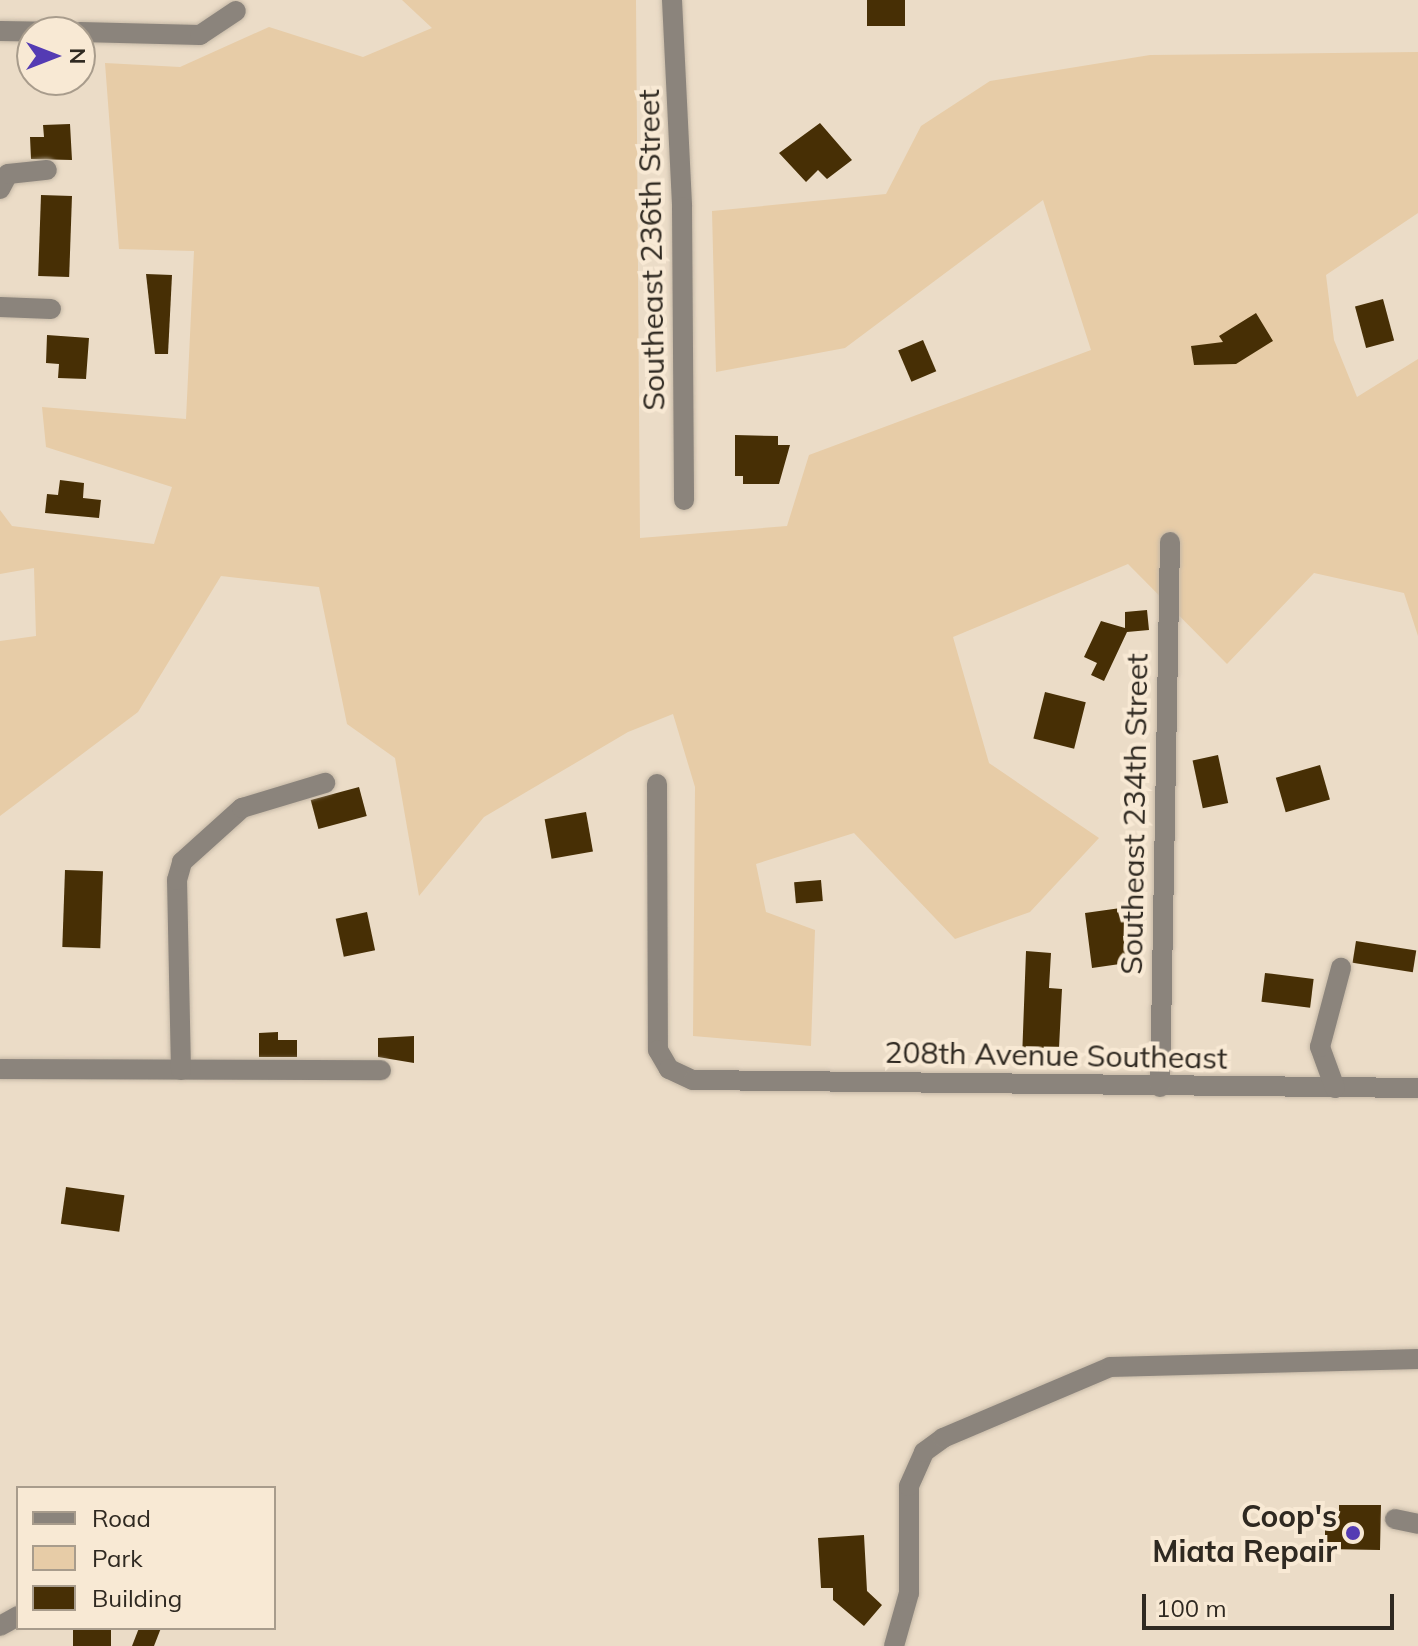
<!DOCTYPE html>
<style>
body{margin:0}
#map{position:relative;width:1418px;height:1646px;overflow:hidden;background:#ebdcc7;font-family:Mulish,sans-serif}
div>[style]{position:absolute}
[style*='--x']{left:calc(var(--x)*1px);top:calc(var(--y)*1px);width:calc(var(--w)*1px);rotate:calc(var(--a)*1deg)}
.green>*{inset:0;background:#e7cca7}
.building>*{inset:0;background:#472f05;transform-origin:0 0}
.roads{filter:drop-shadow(0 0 2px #c5b8a6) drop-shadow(0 0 2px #c5b8a6)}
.minor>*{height:20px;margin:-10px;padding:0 10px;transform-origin:10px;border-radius:10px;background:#8b847c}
.dots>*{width:22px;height:22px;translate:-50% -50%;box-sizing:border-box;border:4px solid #f8e9d4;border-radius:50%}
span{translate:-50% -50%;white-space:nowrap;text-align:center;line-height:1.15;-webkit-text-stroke:8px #f8e9d4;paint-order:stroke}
.street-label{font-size:30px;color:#2f2921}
.poi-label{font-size:30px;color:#2f2921;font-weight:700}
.right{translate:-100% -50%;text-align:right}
.legend{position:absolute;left:16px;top:1486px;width:260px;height:144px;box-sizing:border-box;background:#f8e9d4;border:2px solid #a89c8c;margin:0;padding:10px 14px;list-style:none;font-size:24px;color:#2f2921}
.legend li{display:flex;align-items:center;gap:16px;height:40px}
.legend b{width:40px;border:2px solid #a89c8c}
.north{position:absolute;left:16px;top:16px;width:80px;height:80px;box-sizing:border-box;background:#f8e9d4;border:2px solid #a89c8c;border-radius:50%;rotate:90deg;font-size:22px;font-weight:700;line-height:32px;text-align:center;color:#2f2921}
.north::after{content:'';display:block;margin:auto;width:28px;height:36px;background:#543bb3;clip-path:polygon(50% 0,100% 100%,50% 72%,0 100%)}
.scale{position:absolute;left:1142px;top:1594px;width:252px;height:36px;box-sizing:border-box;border:4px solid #2f2921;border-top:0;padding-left:10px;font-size:24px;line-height:28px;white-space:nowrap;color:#2f2921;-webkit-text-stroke:6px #f8e9d4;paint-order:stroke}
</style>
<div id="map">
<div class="green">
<i style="clip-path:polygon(402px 0,636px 0,640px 538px,787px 526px,809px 455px,1091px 350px,1043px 200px,845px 348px,716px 372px,712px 211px,886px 194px,921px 126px,990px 81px,1150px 55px,1418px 52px,1418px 213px,1326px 275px,1334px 340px,1357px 397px,1418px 359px,1418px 636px,1404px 593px,1314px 573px,1227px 664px,1128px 564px,953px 637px,989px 763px,1099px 838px,1030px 912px,955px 939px,854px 833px,756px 864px,766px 912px,815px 930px,811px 1046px,693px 1036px,695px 787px,673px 714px,628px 732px,484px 817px,419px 896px,395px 758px,347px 724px,319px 587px,221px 576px,138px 712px,0 816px,0 641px,36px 636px,34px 568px,0 574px,0 510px,12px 526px,154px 544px,172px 487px,46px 447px,42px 407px,186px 419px,194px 251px,119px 249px,105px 63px,180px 67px,269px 27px,363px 57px,432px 28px)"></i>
</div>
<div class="building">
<i style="left:867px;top:0;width:38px;height:26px"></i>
<i style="clip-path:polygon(820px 123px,852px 160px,827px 179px,818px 170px,806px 182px,779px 153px)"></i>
<i style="clip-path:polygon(70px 124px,72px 160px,31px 159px,30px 137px,44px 137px,43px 125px)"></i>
<i style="left:41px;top:195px;width:31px;height:81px;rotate:2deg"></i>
<i style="clip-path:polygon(146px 274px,172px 275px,168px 354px,155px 354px)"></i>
<i style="left:1383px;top:299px;width:43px;height:29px;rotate:75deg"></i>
<i style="clip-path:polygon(1256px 313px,1273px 341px,1236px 364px,1194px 365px,1191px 346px,1223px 342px,1219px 336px)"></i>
<i style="clip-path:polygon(47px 335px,89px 338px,86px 379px,58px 378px,59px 364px,46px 363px)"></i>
<i style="left:923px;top:340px;width:34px;height:27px;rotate:67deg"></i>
<i style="clip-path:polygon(735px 435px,778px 436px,778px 445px,790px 445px,779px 484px,743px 484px,743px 476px,735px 476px)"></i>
<i style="clip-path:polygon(60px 480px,84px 483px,83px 498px,101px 500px,99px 518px,45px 513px,47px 494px,58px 495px)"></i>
<i style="clip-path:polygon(1147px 610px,1149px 630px,1127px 632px,1104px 681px,1091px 675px,1097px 663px,1084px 657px,1101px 621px,1125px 628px,1125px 612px)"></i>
<i style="left:1045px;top:692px;width:42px;height:48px;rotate:14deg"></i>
<i style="left:1218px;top:755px;width:49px;height:26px;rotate:78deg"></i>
<i style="left:1320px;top:765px;width:36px;height:46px;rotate:74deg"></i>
<i style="left:359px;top:787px;width:30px;height:50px;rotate:75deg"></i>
<i style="left:586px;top:812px;width:40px;height:42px;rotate:80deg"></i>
<i style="left:65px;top:870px;width:38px;height:77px;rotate:2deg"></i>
<i style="left:821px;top:880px;width:21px;height:27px;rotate:85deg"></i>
<i style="clip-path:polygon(1142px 905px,1146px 932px,1123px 936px,1127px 963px,1092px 968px,1085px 913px)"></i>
<i style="left:367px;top:912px;width:39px;height:32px;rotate:78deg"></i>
<i style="left:1356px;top:941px;width:61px;height:22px;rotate:9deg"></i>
<i style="clip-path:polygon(1026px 951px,1051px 953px,1049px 988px,1062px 989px,1059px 1048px,1040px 1048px,1039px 1060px,1022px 1059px)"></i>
<i style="left:1265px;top:973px;width:49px;height:29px;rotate:7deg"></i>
<i style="clip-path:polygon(278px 1032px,278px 1040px,297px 1040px,297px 1057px,259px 1057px,259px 1033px)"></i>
<i style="clip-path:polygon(414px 1036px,414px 1063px,378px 1057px,378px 1038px)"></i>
<i style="left:66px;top:1187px;width:59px;height:37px;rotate:8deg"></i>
<i style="clip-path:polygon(1339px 1505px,1381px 1505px,1380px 1550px,1325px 1549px,1325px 1516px,1339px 1516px)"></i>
<i style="clip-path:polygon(864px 1535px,867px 1591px,882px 1605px,864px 1626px,833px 1600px,833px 1588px,821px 1588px,818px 1538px)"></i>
<i style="left:73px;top:1628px;width:38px;height:18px"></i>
<i style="clip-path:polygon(139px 1628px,161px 1628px,154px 1646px,132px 1646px)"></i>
</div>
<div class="roads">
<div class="minor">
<i style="--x:672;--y:0;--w:207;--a:87.2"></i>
<i style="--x:682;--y:207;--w:293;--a:89.6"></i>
<i style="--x:0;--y:31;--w:63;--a:0.9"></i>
<i style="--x:80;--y:32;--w:120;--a:1.4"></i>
<i style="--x:200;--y:35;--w:43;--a:-33.7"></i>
<i style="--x:0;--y:189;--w:17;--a:-62"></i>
<i style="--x:8;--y:174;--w:39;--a:-6"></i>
<i style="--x:0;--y:307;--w:51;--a:2.2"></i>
<i style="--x:657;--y:784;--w:266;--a:89.8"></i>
<i style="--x:658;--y:1050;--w:22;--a:60"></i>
<i style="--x:669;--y:1069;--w:26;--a:25"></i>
<i style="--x:693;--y:1080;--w:725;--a:0.63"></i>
<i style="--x:0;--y:1069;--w:381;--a:0.2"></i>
<i style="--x:181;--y:1070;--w:190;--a:-91.2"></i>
<i style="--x:177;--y:880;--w:19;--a:-74"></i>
<i style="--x:182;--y:862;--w:81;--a:-42"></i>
<i style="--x:242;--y:808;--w:87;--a:-16.8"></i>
<i style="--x:1160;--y:1087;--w:545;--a:-88.95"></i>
<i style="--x:1335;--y:1088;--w:44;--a:-110.1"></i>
<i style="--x:1320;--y:1047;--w:82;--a:-75.1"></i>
<i style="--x:1395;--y:1519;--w:24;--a:12"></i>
<i style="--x:0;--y:1626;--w:21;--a:-29"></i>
<i style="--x:894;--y:1646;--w:55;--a:-74.2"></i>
<i style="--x:909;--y:1593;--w:107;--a:-90"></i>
<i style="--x:909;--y:1486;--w:37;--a:-66"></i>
<i style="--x:924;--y:1452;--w:24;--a:-36"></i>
<i style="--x:943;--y:1438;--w:181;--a:-23"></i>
<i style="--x:1110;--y:1367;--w:308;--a:-1.5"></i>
</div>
</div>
<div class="dots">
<i style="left:1353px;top:1533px;background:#543bb3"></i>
</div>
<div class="street-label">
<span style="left:651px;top:250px;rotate:-91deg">Southeast 236th Street</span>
<span style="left:1134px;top:814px;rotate:-89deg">Southeast 234th Street</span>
<span style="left:1056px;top:1055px;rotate:1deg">208th Avenue Southeast</span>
</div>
<div class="poi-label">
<span class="right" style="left:1337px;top:1533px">Coop's<br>Miata Repair</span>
</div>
<ul class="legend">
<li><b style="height:10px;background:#8b847c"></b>Road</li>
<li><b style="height:22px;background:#e7cca7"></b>Park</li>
<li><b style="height:22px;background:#472f05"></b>Building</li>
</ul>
<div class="north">N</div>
<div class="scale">100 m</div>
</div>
